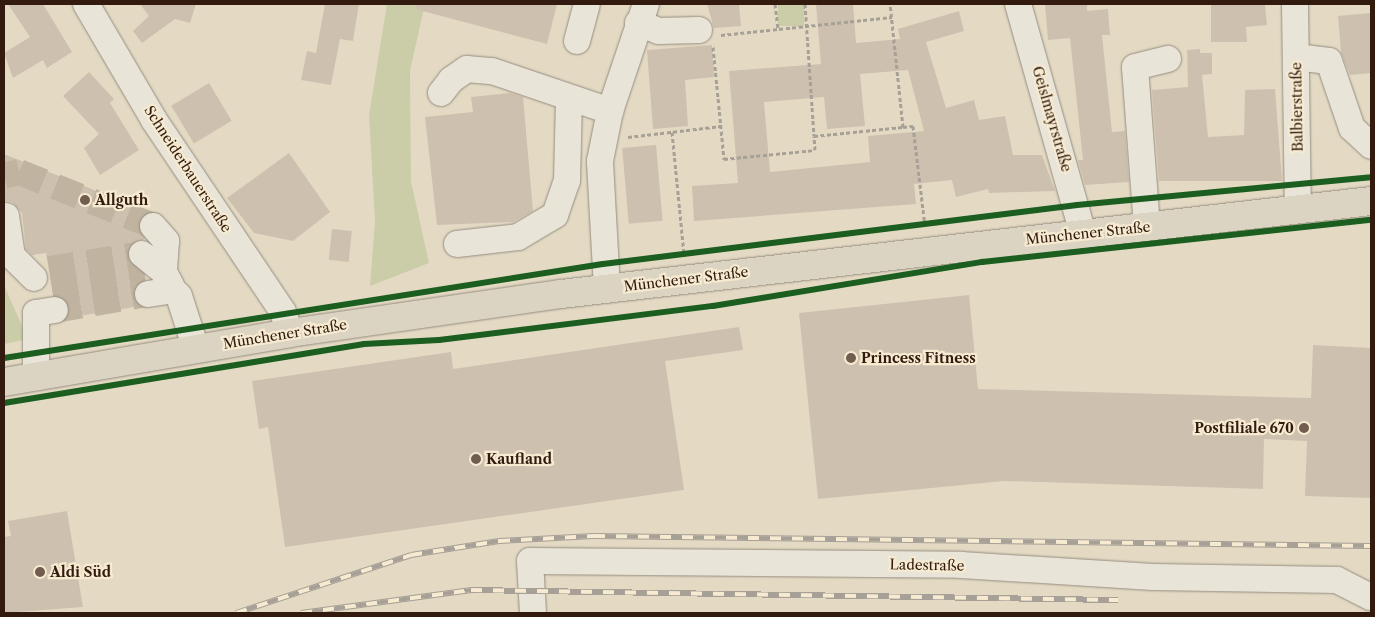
<!DOCTYPE html>
<meta charset="utf-8">
<style>
body{margin:0}
#map{position:relative;width:1375px;height:617px;overflow:hidden;background:#e4dac4;font-family:"Libre Caslon Text",serif}
div>[style]{position:absolute}
[style*='--x']{left:calc(var(--x)*1px);top:calc(var(--y)*1px);width:calc(var(--w)*1px);rotate:calc(var(--a)*1deg)}
.green>*{inset:0;background:#cacda8;transform-origin:0 0}
.building>*{inset:0;background:#cec0af;transform-origin:0 0}
.minor-tunnel>*{height:26px;margin-top:-13px;transform-origin:0;background:repeating-linear-gradient(90deg,#c0b4a0 0 26px,transparent 0 39px)}
.path>*{height:3px;margin-top:-1.5px;transform-origin:0;background:repeating-linear-gradient(90deg,#a7a097 0 4px,transparent 0 6.5px)}
.roads{filter:drop-shadow(0 0 1px #958c7f) drop-shadow(0 0 1px #958c7f)}
.minor>*{height:26px;margin:-13px;padding:0 13px;transform-origin:13px;border-radius:13px;background:#e9e4d8}
.major>*{height:28px;margin:-14px;padding:0 14px;transform-origin:14px;border-radius:14px;background:#dcd4c3}
.rail>*{height:5.5px;margin-top:-2.75px;transform-origin:0;background:repeating-linear-gradient(90deg,#f6ebd0 0 11px,#a7a097 0 22px);box-sizing:border-box;border-block:1px solid #a7a097}
.cycleway>*{height:6px;margin:-3px;padding:0 3px;transform-origin:3px;border-radius:3px;background:#1b5e20}
.dots>*{width:14px;height:14px;translate:-50% -50%;box-sizing:border-box;border:2px solid #f6ebd0;border-radius:50%}
span{translate:-50% -50%;white-space:nowrap;text-align:center;line-height:1.15;-webkit-text-stroke:4.5px #f6ebd0;paint-order:stroke}
.street-label{font-size:14px;color:#321a0f}
.poi-label{font-size:14px;color:#321a0f;font-weight:700}
.left{translate:0 -50%;text-align:left}
.right{translate:-100% -50%;text-align:right}
.frame{position:absolute;inset:0;border:5px solid #321a0f;pointer-events:none}
</style>
<div id="map">
<div class="green">
<i style="clip-path:polygon(387px 4px,425px 4px,410px 71px,411px 181px,429px 263px,370px 286px,375px 221px,369px 115px)"></i>
<i style="left:778px;top:4px;width:26px;height:22px"></i>
<i style="clip-path:polygon(4px 285px,22px 326px,24px 340px,4px 344px)"></i>
</div>
<div class="building">
<i style="clip-path:polygon(8px 4px,43px 4px,72px 52px,47px 68px,43px 60px,13px 78px,4px 53px,30px 37px)"></i>
<i style="clip-path:polygon(140px 4px,196px 4px,190px 23px,175px 19px,142px 43px,133px 31px,149px 16px)"></i>
<i style="clip-path:polygon(325px 4px,359px 4px,353px 41px,340px 39px,331px 85px,301px 80px,307px 51px,316px 53px)"></i>
<i style="clip-path:polygon(416px 4px,557px 4px,547px 44px,415px 9px)"></i>
<i style="clip-path:polygon(707px 4px,739px 4px,741px 26px,714px 28px)"></i>
<i style="clip-path:polygon(evenodd,816px 4px,853px 4px,856px 43px,900px 39px,898px 29px,959px 11px,964px 31px,926px 42px,946px 108px,974px 100px,979px 120px,1005px 116px,1013px 155px,1042px 155px,1055px 191px,989px 193px,988px 189px,956px 197px,952px 180px,914px 184px,916px 204px,694px 221px,692px 186px,738px 183px,729px 71px,821px 64px,816px 4px,908px 70px,924px 131px,868px 136px,870px 162px,770px 172px,764px 102px,824px 97px,827px 129px,865px 126px,860px 74px,908px 70px)"></i>
<i style="clip-path:polygon(1045px 4px,1087px 4px,1087px 11px,1108px 9px,1110px 35px,1102px 35px,1112px 132px,1125px 131px,1129px 182px,1085px 185px,1078px 160px,1083px 160px,1070px 38px,1048px 40px)"></i>
<i style="clip-path:polygon(1211px 4px,1265px 4px,1267px 25px,1246px 27px,1247px 42px,1211px 42px)"></i>
<i style="clip-path:polygon(1371px 13px,1371px 73px,1350px 75px,1341px 52px,1338px 16px)"></i>
<i style="clip-path:polygon(712px 45px,714px 77px,685px 80px,688px 126px,653px 129px,647px 50px)"></i>
<i style="clip-path:polygon(1200px 49px,1200px 53px,1212px 53px,1212px 74px,1202px 75px,1208px 137px,1244px 135px,1245px 90px,1275px 89px,1282px 181px,1159px 181px,1152px 90px,1188px 87px,1187px 50px)"></i>
<i style="clip-path:polygon(89px 72px,114px 99px,110px 103px,139px 150px,100px 175px,84px 148px,99px 134px,63px 96px)"></i>
<i style="left:209px;top:83px;width:44px;height:44px;rotate:59deg"></i>
<i style="clip-path:polygon(510px 93px,523px 97px,533px 211px,513px 222px,437px 225px,425px 117px,473px 112px,471px 97px)"></i>
<i style="left:656px;top:145px;width:76px;height:34px;rotate:85deg"></i>
<i style="clip-path:polygon(289px 153px,330px 212px,293px 241px,254px 233px,227px 198px)"></i>
<i style="clip-path:polygon(4px 154px,149px 212px,139px 222px,145px 239px,131px 244px,127px 252px,132px 265px,145px 276px,134px 289px,140px 306px,67px 318px,67px 301px,53px 295px,46px 253px,32px 255px,26px 249px,22px 213px,12px 202px,4px 201px)"></i>
<i style="left:332px;top:229px;width:20px;height:31px;rotate:6deg"></i>
<i style="clip-path:polygon(969px 295px,978px 389px,1311px 398px,1313px 345px,1371px 348px,1371px 498px,1305px 496px,1307px 441px,1264px 439px,1263px 489px,1004px 481px,818px 499px,799px 313px)"></i>
<i style="clip-path:polygon(739px 327px,743px 350px,665px 361px,684px 490px,285px 547px,268px 427px,259px 429px,252px 381px,451px 352px,453px 369px)"></i>
<i style="clip-path:polygon(67px 511px,83px 607px,4px 613px,4px 537px,11px 536px,8px 521px)"></i>
</div>
<div class="minor-tunnel">
<i style="--x:4;--y:176;--w:16;--a:-15"></i>
<i style="--x:19;--y:172;--w:144;--a:21.9"></i>
<i style="--x:49;--y:269;--w:94;--a:-9.2"></i>
<i style="--x:52;--y:289;--w:94;--a:-9.2"></i>
<i style="--x:55;--y:310;--w:94;--a:-9.8"></i>
</div>
<div class="path">
<i style="--x:775;--y:4;--w:25;--a:83"></i>
<i style="--x:805;--y:4;--w:132;--a:86.1"></i>
<i style="--x:814;--y:136;--w:89;--a:-5.8"></i>
<i style="--x:903;--y:127;--w:124;--a:-96"></i>
<i style="--x:721;--y:35;--w:172;--a:-6"></i>
<i style="--x:713;--y:47;--w:113;--a:84.4"></i>
<i style="--x:724;--y:159;--w:91;--a:-5.6"></i>
<i style="--x:815;--y:150;--w:14;--a:-94"></i>
<i style="--x:903;--y:127;--w:10;--a:-6"></i>
<i style="--x:913;--y:126;--w:101;--a:83.2"></i>
<i style="--x:672;--y:132;--w:123;--a:84.4"></i>
<i style="--x:628;--y:137;--w:94;--a:-6.7"></i>
</div>
<div class="roads">
<div class="minor">
<i style="--x:86;--y:4;--w:134;--a:59.6"></i>
<i style="--x:154;--y:120;--w:231;--a:56.1"></i>
<i style="--x:283;--y:312;--w:22;--a:72"></i>
<i style="--x:1018;--y:4;--w:239;--a:74.2"></i>
<i style="--x:1295;--y:4;--w:206;--a:89.2"></i>
<i style="--x:638;--y:23;--w:22;--a:21"></i>
<i style="--x:659;--y:31;--w:40;--a:-1.4"></i>
<i style="--x:577;--y:41;--w:38;--a:-75"></i>
<i style="--x:1296;--y:57;--w:33;--a:7"></i>
<i style="--x:1329;--y:61;--w:71;--a:71.1"></i>
<i style="--x:1352;--y:128;--w:26;--a:43"></i>
<i style="--x:441;--y:93;--w:16;--a:-52"></i>
<i style="--x:451;--y:80;--w:19;--a:-35"></i>
<i style="--x:467;--y:69;--w:25;--a:5"></i>
<i style="--x:492;--y:71;--w:125;--a:18.7"></i>
<i style="--x:6;--y:216;--w:40;--a:81.5"></i>
<i style="--x:12;--y:256;--w:31;--a:45"></i>
<i style="--x:153;--y:226;--w:20;--a:49"></i>
<i style="--x:166;--y:241;--w:31;--a:94"></i>
<i style="--x:1147;--y:227;--w:160;--a:-94.3"></i>
<i style="--x:1135;--y:67;--w:34;--a:-14"></i>
<i style="--x:457;--y:244;--w:61;--a:-6.5"></i>
<i style="--x:518;--y:237;--w:43;--a:-30.7"></i>
<i style="--x:555;--y:215;--w:36;--a:-71"></i>
<i style="--x:567;--y:181;--w:82;--a:-88.6"></i>
<i style="--x:142;--y:254;--w:28;--a:39"></i>
<i style="--x:164;--y:272;--w:15;--a:62"></i>
<i style="--x:607;--y:288;--w:127;--a:-93.2"></i>
<i style="--x:600;--y:161;--w:51;--a:-78.7"></i>
<i style="--x:610;--y:111;--w:113;--a:-71.4"></i>
<i style="--x:148;--y:294;--w:25;--a:-9"></i>
<i style="--x:173;--y:290;--w:8;--a:45"></i>
<i style="--x:179;--y:296;--w:56;--a:72.2"></i>
<i style="--x:36;--y:377;--w:64;--a:-90"></i>
<i style="--x:36;--y:313;--w:19;--a:-9"></i>
<i style="--x:533;--y:613;--w:52;--a:-93.3"></i>
<i style="--x:530;--y:561;--w:431;--a:0.5"></i>
<i style="--x:961;--y:565;--w:192;--a:3.6"></i>
<i style="--x:1153;--y:577;--w:184;--a:0.9"></i>
<i style="--x:1337;--y:580;--w:38;--a:27"></i>
</div>
<div class="major">
<i style="--x:4;--y:382;--w:290;--a:-9.7"></i>
<i style="--x:290;--y:333;--w:274;--a:-8.2"></i>
<i style="--x:561;--y:294;--w:815;--a:-6.55"></i>
</div>
</div>
<div class="rail">
<i style="--x:236;--y:613;--w:184;--a:-18.3"></i>
<i style="--x:411;--y:555;--w:89;--a:-9"></i>
<i style="--x:499;--y:541;--w:95;--a:-3"></i>
<i style="--x:594;--y:536;--w:777;--a:0.74"></i>
<i style="--x:301;--y:613;--w:172;--a:-7.7"></i>
<i style="--x:471;--y:590;--w:647;--a:0.89"></i>
</div>
<div class="cycleway">
<i style="--x:4;--y:358;--w:606;--a:-8.92"></i>
<i style="--x:603;--y:264;--w:478;--a:-7.1"></i>
<i style="--x:1077;--y:205;--w:295;--a:-5.4"></i>
<i style="--x:4;--y:403;--w:365;--a:-9.3"></i>
<i style="--x:364;--y:344;--w:75;--a:-3.1"></i>
<i style="--x:439;--y:340;--w:276;--a:-7.1"></i>
<i style="--x:713;--y:306;--w:273;--a:-9.3"></i>
<i style="--x:982;--y:262;--w:391;--a:-6.2"></i>
</div>
<div class="dots">
<i style="left:85px;top:200px;background:#705d4e"></i>
<i style="left:851px;top:358px;background:#705d4e"></i>
<i style="left:1304px;top:428px;background:#705d4e"></i>
<i style="left:476px;top:459px;background:#705d4e"></i>
<i style="left:40px;top:572px;background:#705d4e"></i>
</div>
<div class="street-label">
<span style="left:1297px;top:107px;rotate:-91deg">Balbierstraße</span>
<span style="left:1052px;top:119px;rotate:74deg">Geislmayrstraße</span>
<span style="left:188px;top:169px;rotate:57deg">Schneiderbauerstraße</span>
<span style="left:1088px;top:233px;rotate:-6deg">Münchener Straße</span>
<span style="left:686px;top:279px;rotate:-7deg">Münchener Straße</span>
<span style="left:285px;top:334px;rotate:-9deg">Münchener Straße</span>
<span style="left:927px;top:565px;rotate:1deg">Ladestraße</span>
</div>
<div class="poi-label">
<span class="left" style="left:95px;top:200px">Allguth</span>
<span class="left" style="left:861px;top:358px">Princess Fitness</span>
<span class="right" style="left:1294px;top:428px">Postfiliale 670</span>
<span class="left" style="left:486px;top:459px">Kaufland</span>
<span class="left" style="left:50px;top:572px">Aldi Süd</span>
</div>
<div class="frame"></div>
</div>
